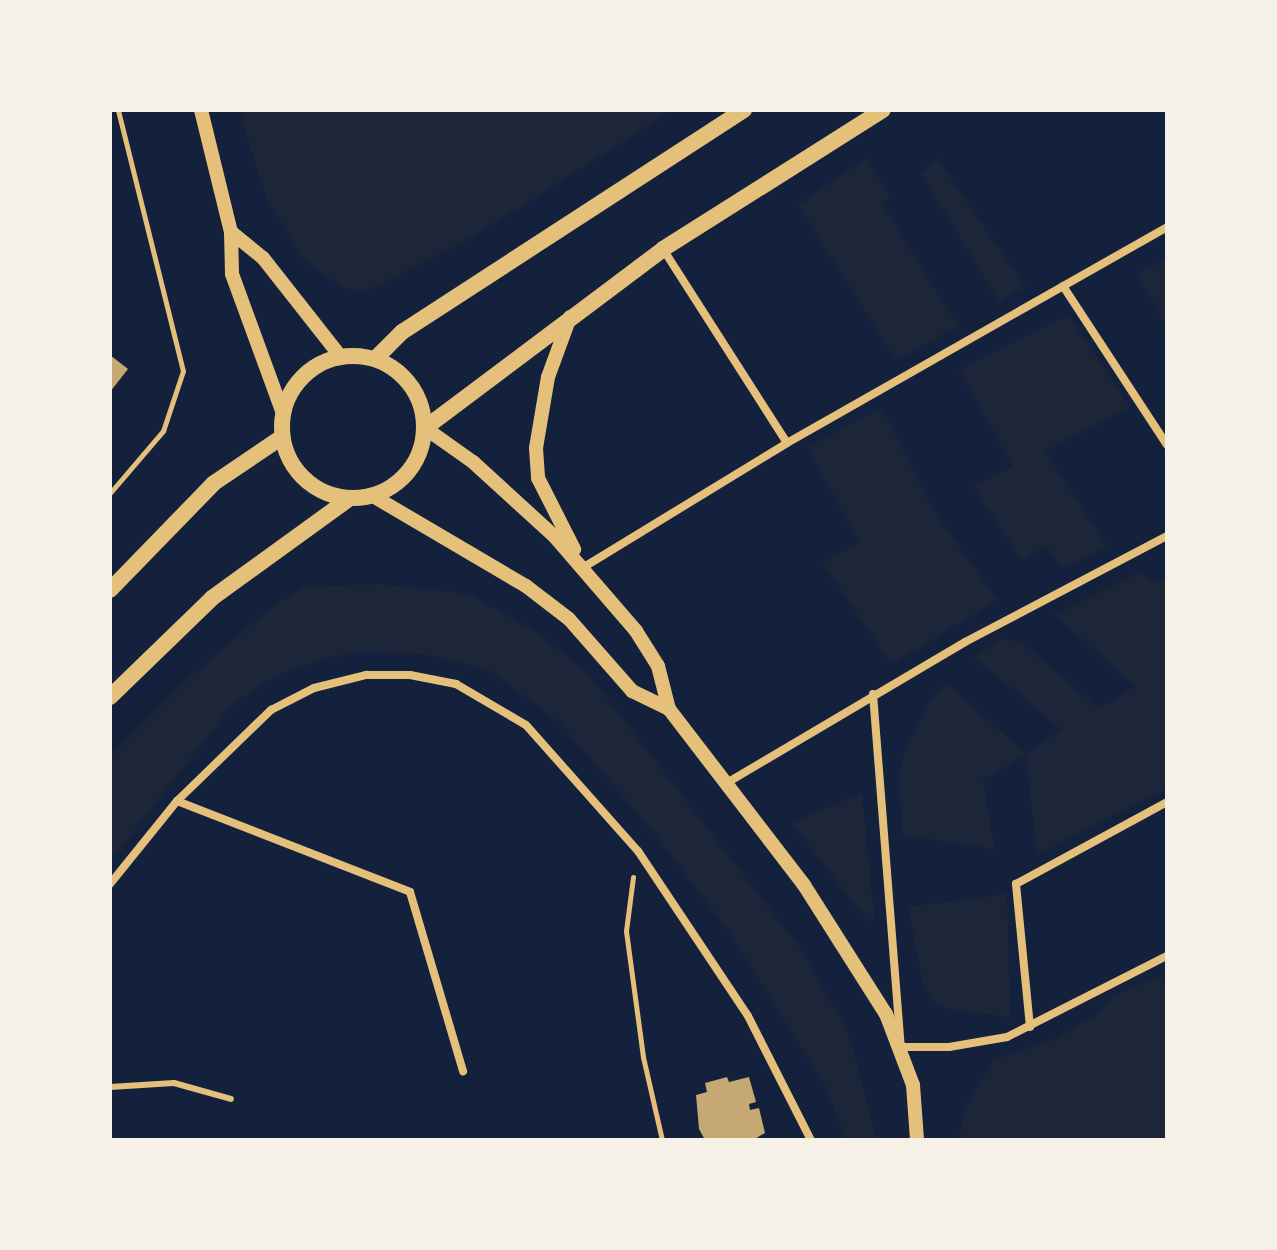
<!DOCTYPE html>
<style>
body{margin:0}
#map{position:relative;width:1277px;height:1250px;overflow:hidden;background:#14213d;font-family:Mulish,sans-serif}
div>[style]{position:absolute}
[style*='--x']{left:calc(var(--x)*1px);top:calc(var(--y)*1px);width:calc(var(--w)*1px);rotate:calc(var(--a)*1deg)}
.green>*{inset:0;background:#1d2539}
.building>*{inset:0;background:#c6a872}
.path>*{height:5px;margin:-2.5px;padding:0 2.5px;transform-origin:2.5px;border-radius:2.5px;background:#e5c07b}
.service>*{height:6px;margin:-3px;padding:0 3px;transform-origin:3px;border-radius:3px;background:#e5c07b}
.minor>*{height:8px;margin:-4px;padding:0 4px;transform-origin:4px;border-radius:4px;background:#e5c07b}
.tertiary>*{height:14px;margin:-7px;padding:0 7px;transform-origin:7px;border-radius:7px;background:#e5c07b}
.secondary>*{height:16px;margin:-8px;padding:0 8px;transform-origin:8px;border-radius:8px;background:#e5c07b}
.secondary>.ring{margin:-8px;padding:0;box-sizing:content-box;background:none;border:16px solid #e5c07b;border-radius:50%}
span{translate:-50% -50%;white-space:nowrap;text-align:center;line-height:1.15;-webkit-text-stroke:7px #f6f1e7;paint-order:stroke}
.frame{position:absolute;inset:0;border:112px solid #f6f1e7;pointer-events:none}
</style>
<div id="map">
<div class="green">
<i style="clip-path:polygon(239px 110px,673px 110px,474px 236px,369px 290px,346px 289px,304px 260px,266px 198px)"></i>
<i style="clip-path:polygon(866px 158px,890px 197px,882px 204px,958px 326px,896px 360px,798px 205px)"></i>
<i style="clip-path:polygon(938px 159px,1025px 287px,999px 302px,921px 173px)"></i>
<i style="clip-path:polygon(1167px 259px,1167px 327px,1136px 273px)"></i>
<i style="clip-path:polygon(1068px 315px,1130px 407px,1045px 451px,1107px 546px,1063px 568px,1046px 546px,1022px 560px,974px 487px,1013px 466px,959px 370px)"></i>
<i style="clip-path:polygon(882px 408px,932px 508px,997px 600px,892px 664px,822px 563px,860px 543px,807px 447px)"></i>
<i style="clip-path:polygon(1140px 572px,1152px 584px,1167px 578px,1167px 788px,1037px 855px,1026px 755px,983px 780px,994px 849px,902px 835px,899px 777px,904px 752px,931px 699px,947px 684px,1026px 754px,1062px 730px,974px 657px,1004px 639px,1021px 642px,1099px 709px,1135px 686px,1055px 615px)"></i>
<i style="clip-path:polygon(379px 584px,469px 594px,539px 634px,588px 674px,800px 948px,848px 1032px,877px 1140px,847px 1140px,824px 1084px,730px 933px,653px 831px,557px 720px,488px 669px,422px 654px,362px 652px,326px 658px,276px 676px,233px 704px,110px 861px,110px 757px,193px 674px,276px 604px,305px 587px)"></i>
<i style="clip-path:polygon(862px 793px,874px 917px,870px 924px,792px 823px)"></i>
<i style="clip-path:polygon(1007px 894px,1010px 1017px,951px 1010px,933px 1001px,923px 984px,908px 907px)"></i>
<i style="clip-path:polygon(1158px 976px,1167px 988px,1167px 1140px,959px 1140px,964px 1109px,994px 1060px,1055px 1039px,1097px 1015px,1113px 996px)"></i>
</div>
<div class="building">
<i style="clip-path:polygon(110px 355px,128px 369px,110px 392px)"></i>
<i style="clip-path:polygon(727px 1077px,729px 1082px,749px 1077px,756px 1102px,749px 1104px,750px 1110px,759px 1108px,765px 1133px,753px 1140px,705px 1140px,699px 1129px,696px 1095px,707px 1092px,705px 1083px)"></i>
</div>
<div class="path">
<i style="--x:110;--y:493;--w:82;--a:-49.5"></i>
<i style="--x:163;--y:431;--w:63;--a:-71.6"></i>
<i style="--x:183;--y:371;--w:269;--a:-104"></i>
<i style="--x:633;--y:877;--w:54;--a:97.4"></i>
<i style="--x:626;--y:931;--w:127;--a:82.3"></i>
<i style="--x:643;--y:1057;--w:85;--a:77.1"></i>
</div>
<div class="service">
<i style="--x:110;--y:1087;--w:64;--a:-3.6"></i>
<i style="--x:174;--y:1083;--w:59;--a:15.7"></i>
</div>
<div class="minor">
<i style="--x:663;--y:249;--w:230;--a:57.4"></i>
<i style="--x:1063;--y:286;--w:190;--a:56.8"></i>
<i style="--x:584;--y:567;--w:238;--a:-31.4"></i>
<i style="--x:787;--y:443;--w:437;--a:-29.6"></i>
<i style="--x:873;--y:694;--w:354;--a:85.5"></i>
<i style="--x:901;--y:1047;--w:48;--a:0"></i>
<i style="--x:949;--y:1047;--w:59;--a:-9.8"></i>
<i style="--x:1007;--y:1037;--w:179;--a:-26.9"></i>
<i style="--x:725;--y:784;--w:279;--a:-30.6"></i>
<i style="--x:965;--y:642;--w:228;--a:-27.7"></i>
<i style="--x:177;--y:801;--w:250;--a:21.3"></i>
<i style="--x:410;--y:892;--w:187;--a:73.5"></i>
<i style="--x:110;--y:884;--w:107;--a:-51.1"></i>
<i style="--x:177;--y:801;--w:131;--a:-44.1"></i>
<i style="--x:271;--y:710;--w:48;--a:-27.1"></i>
<i style="--x:314;--y:688;--w:54;--a:-14"></i>
<i style="--x:366;--y:675;--w:44;--a:0"></i>
<i style="--x:410;--y:675;--w:47;--a:11.1"></i>
<i style="--x:456;--y:684;--w:81;--a:30.4"></i>
<i style="--x:526;--y:725;--w:169;--a:48.4"></i>
<i style="--x:638;--y:851;--w:198;--a:56.3"></i>
<i style="--x:748;--y:1016;--w:139;--a:63.1"></i>
<i style="--x:1030;--y:1027;--w:144;--a:-95.6"></i>
<i style="--x:1016;--y:884;--w:172;--a:-28.5"></i>
</div>
<div class="tertiary">
<i style="--x:201;--y:110;--w:126;--a:76.2"></i>
<i style="--x:231;--y:232;--w:42;--a:88.6"></i>
<i style="--x:232;--y:274;--w:148;--a:69.9"></i>
<i style="--x:231;--y:232;--w:41;--a:39.1"></i>
<i style="--x:263;--y:258;--w:126;--a:51.8"></i>
<i style="--x:570;--y:317;--w:64;--a:110.1"></i>
<i style="--x:548;--y:377;--w:72;--a:99.6"></i>
<i style="--x:536;--y:448;--w:30;--a:86"></i>
<i style="--x:538;--y:478;--w:80;--a:63.1"></i>
<i style="--x:425;--y:428;--w:59;--a:35.3"></i>
<i style="--x:473;--y:462;--w:111;--a:42.4"></i>
<i style="--x:555;--y:537;--w:124;--a:49.2"></i>
<i style="--x:636;--y:631;--w:41;--a:57.8"></i>
<i style="--x:658;--y:666;--w:44;--a:75.7"></i>
<i style="--x:669;--y:709;--w:222;--a:52.5"></i>
<i style="--x:804;--y:885;--w:153;--a:57.6"></i>
<i style="--x:886;--y:1014;--w:76;--a:69.2"></i>
<i style="--x:913;--y:1085;--w:55;--a:85.8"></i>
<i style="--x:373;--y:496;--w:178;--a:30.5"></i>
<i style="--x:526;--y:586;--w:54;--a:37.5"></i>
<i style="--x:569;--y:619;--w:96;--a:48.8"></i>
<i style="--x:632;--y:691;--w:41;--a:25.9"></i>
</div>
<div class="secondary">
<i class="ring" style="left:282px;top:356px;width:126px;height:126px"></i>
<i style="--x:375;--y:359;--w:38;--a:-45"></i>
<i style="--x:402;--y:332;--w:408;--a:-33"></i>
<i style="--x:425;--y:428;--w:298;--a:-36.9"></i>
<i style="--x:663;--y:249;--w:260;--a:-32.3"></i>
<i style="--x:110;--y:590;--w:149;--a:-45.8"></i>
<i style="--x:214;--y:483;--w:82;--a:-34.1"></i>
<i style="--x:110;--y:697;--w:142;--a:-44.1"></i>
<i style="--x:212;--y:598;--w:170;--a:-35.9"></i>
</div>
<div class="frame"></div>
</div>
